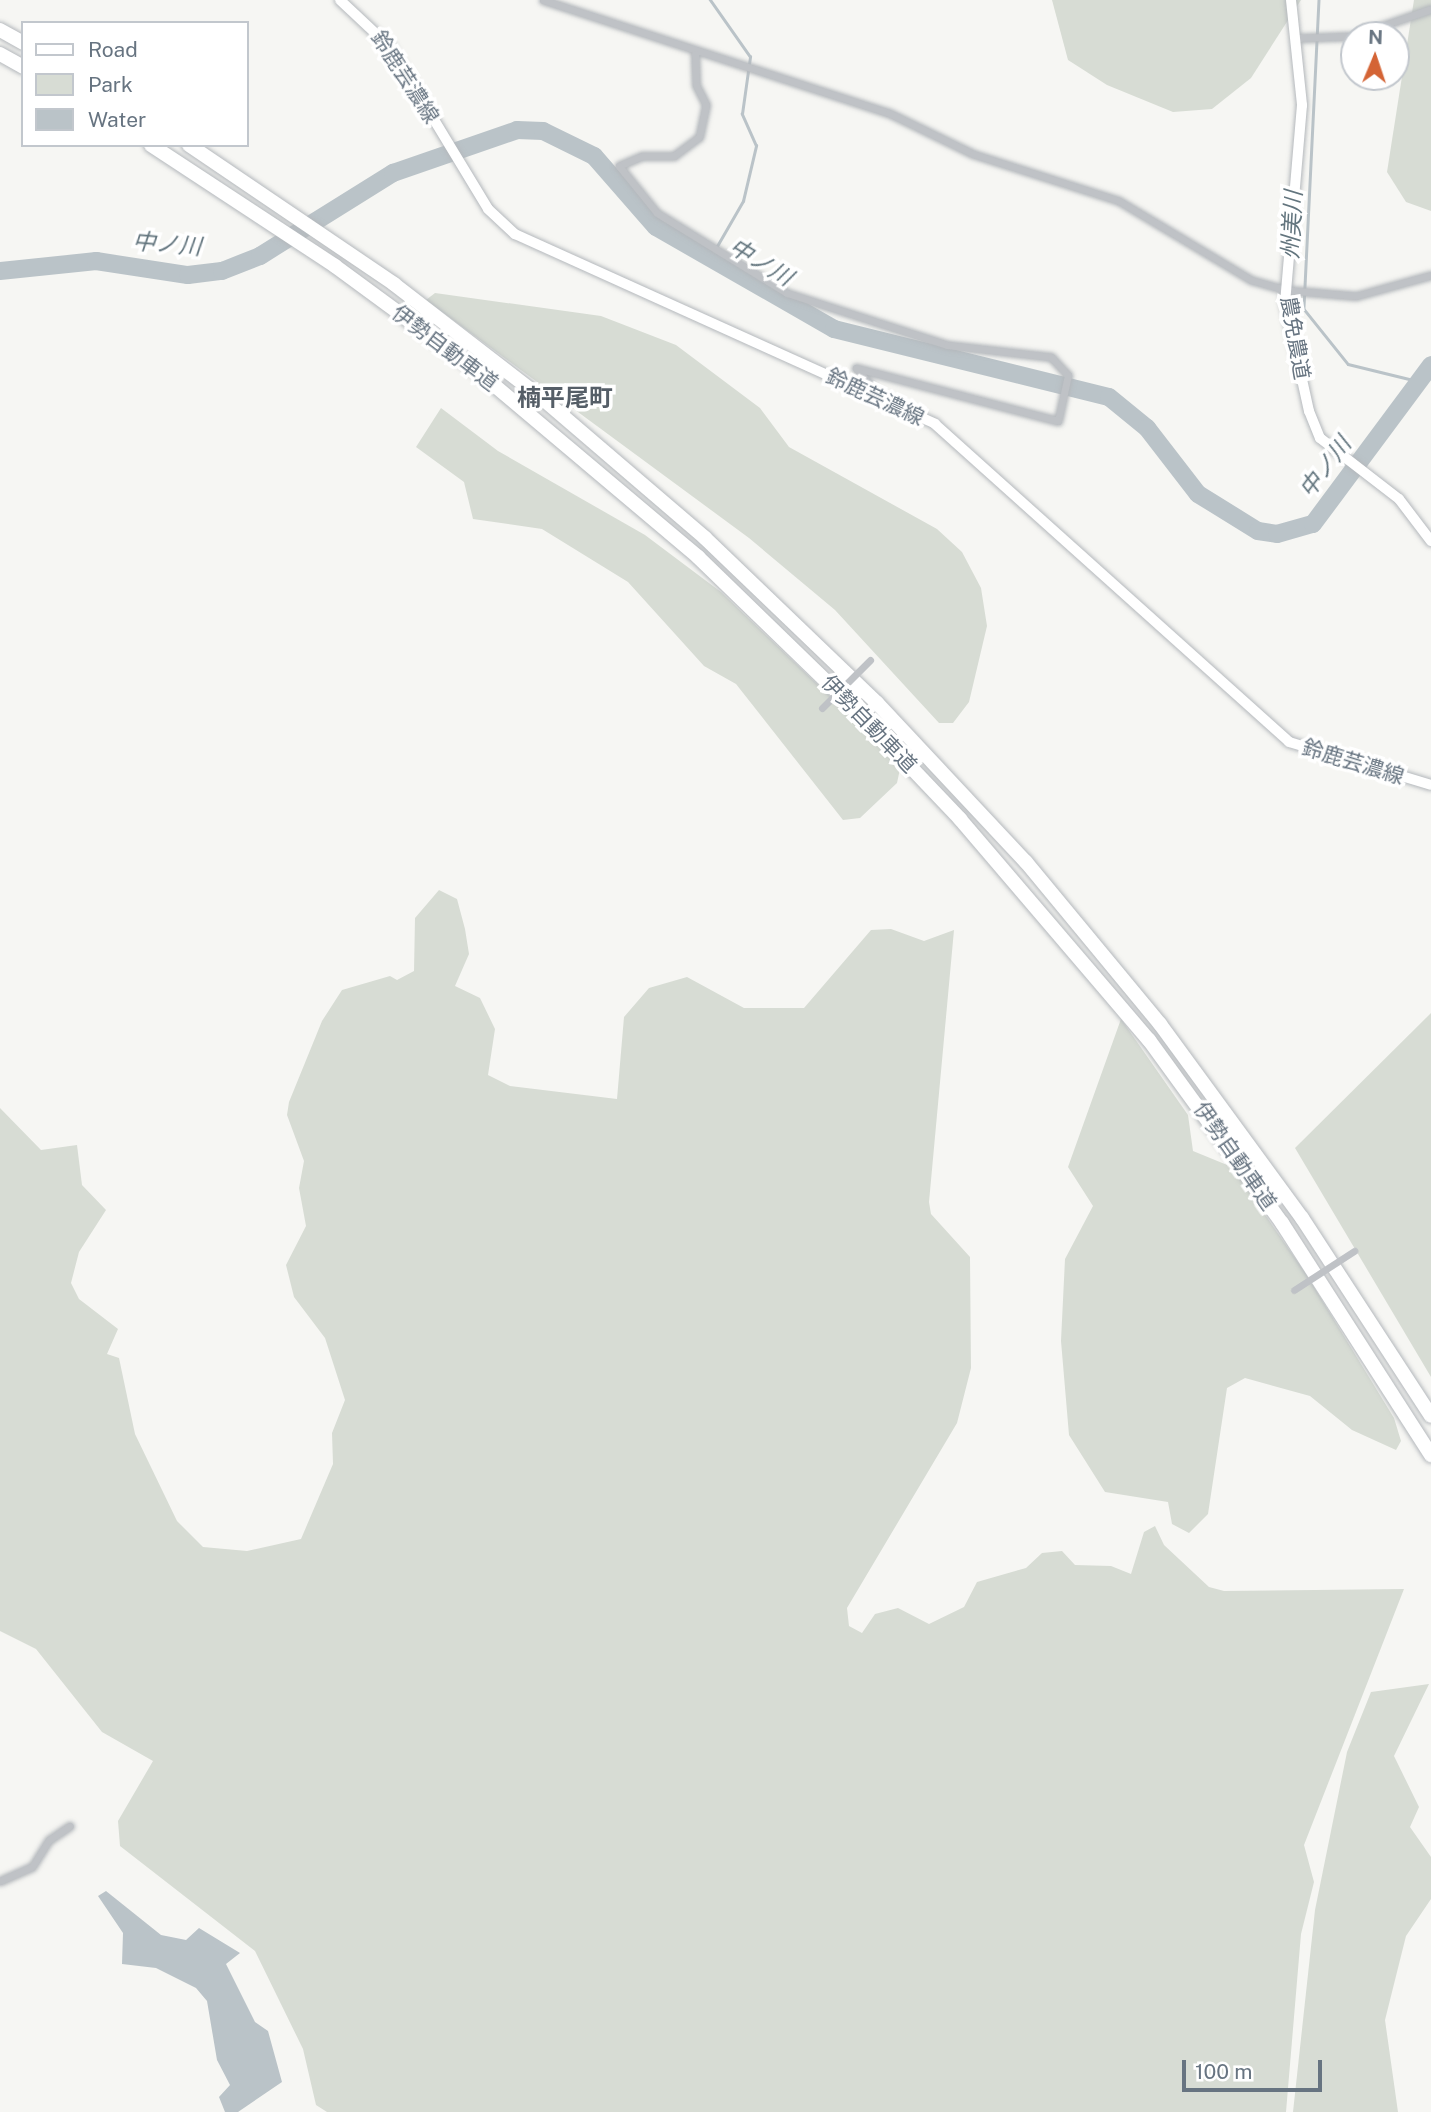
<!DOCTYPE html>
<meta charset="utf-8">
<style>
body{margin:0}
#map{position:relative;width:1431px;height:2112px;overflow:hidden;background:#f6f6f3;font-family:"Public Sans","Noto Sans JP",sans-serif}
div>[style]{position:absolute}
[style*='--x']{left:calc(var(--x)*1px);top:calc(var(--y)*1px);width:calc(var(--w)*1px);rotate:calc(var(--a)*1deg)}
.green>*{inset:0;background:#d7dcd4}
.water>*{inset:0;background:#bac3c8}
.stream>*{height:2.5px;margin:-1.25px;padding:0 1.25px;transform-origin:1.25px;border-radius:1.25px;background:#bac3c8}
.river>*{height:18px;margin:-9px;padding:0 9px;transform-origin:9px;border-radius:9px;background:#bac3c8}
.roads{filter:drop-shadow(0 0 2px #b4b8bc) drop-shadow(0 0 2px #b4b8bc)}
.street>*{height:7px;margin:-3.5px;padding:0 3.5px;transform-origin:3.5px;border-radius:3.5px;background:#bfc2c6}
.secondary>*{height:10px;margin:-5px;padding:0 5px;transform-origin:5px;border-radius:5px;background:#fff}
.highway>*{height:14px;margin:-7px;padding:0 7px;transform-origin:7px;border-radius:7px;background:#fff}
.street-bridge>*{height:7px;margin:-3.5px;padding:0 3.5px;transform-origin:3.5px;border-radius:3.5px;background:#bfc2c6}
span{translate:-50% -50%;white-space:nowrap;text-align:center;line-height:1.15;-webkit-text-stroke:7px #fff;paint-order:stroke}
.street-label{font-size:21px;color:#677481}
.water-label{font-size:23px;color:#63757e;font-style:italic}
.quarter-label{font-size:24px;color:#555e67;font-weight:700}
.legend{position:absolute;left:21px;top:21px;width:228px;height:126px;box-sizing:border-box;background:#fff;border:2px solid #c2c7cd;margin:0;padding:9px 12px;list-style:none;font-size:21px;color:#677481}
.legend li{display:flex;align-items:center;gap:14px;height:35px}
.legend b{width:35px;border:2px solid #c2c7cd}
.north{position:absolute;left:1340px;top:21px;width:70px;height:70px;box-sizing:border-box;background:#fff;border:2px solid #c2c7cd;border-radius:50%;rotate:2deg;font-size:19px;font-weight:700;line-height:28px;text-align:center;color:#677481}
.north::after{content:'';display:block;margin:auto;width:24px;height:32px;background:#d46435;clip-path:polygon(50% 0,100% 100%,50% 72%,0 100%)}
.scale{position:absolute;left:1182px;top:2060px;width:140px;height:32px;box-sizing:border-box;border:4px solid #677481;border-top:0;padding-left:9px;font-size:21px;line-height:24px;white-space:nowrap;color:#677481;-webkit-text-stroke:5px #fff;paint-order:stroke}
</style>
<div id="map">
<div class="green">
<i style="clip-path:polygon(1052px 0,1301px 0,1251px 78px,1212px 109px,1173px 112px,1107px 85px,1068px 60px)"></i>
<i style="clip-path:polygon(1414px 0,1431px 0,1431px 211px,1406px 202px,1387px 172px)"></i>
<i style="clip-path:polygon(435px 293px,601px 316px,676px 345px,760px 408px,789px 447px,937px 529px,962px 552px,981px 588px,987px 626px,969px 702px,953px 723px,939px 723px,835px 610px,749px 538px,426px 300px)"></i>
<i style="clip-path:polygon(441px 408px,498px 451px,645px 535px,721px 592px,886px 750px,900px 769px,897px 783px,860px 818px,843px 820px,736px 684px,704px 666px,628px 582px,542px 529px,473px 519px,464px 482px,416px 447px)"></i>
<i style="clip-path:polygon(439px 890px,457px 899px,465px 929px,469px 954px,455px 986px,480px 998px,495px 1029px,488px 1075px,510px 1086px,617px 1099px,624px 1017px,649px 988px,687px 977px,744px 1008px,804px 1008px,871px 930px,891px 929px,924px 941px,954px 930px,929px 1202px,931px 1214px,970px 1257px,971px 1368px,957px 1423px,847px 1608px,849px 1626px,862px 1633px,875px 1614px,898px 1608px,929px 1624px,964px 1607px,977px 1582px,1026px 1568px,1042px 1553px,1062px 1551px,1075px 1565px,1111px 1566px,1131px 1574px,1144px 1532px,1155px 1526px,1164px 1545px,1209px 1587px,1224px 1591px,1404px 1589px,1304px 1845px,1314px 1882px,1301px 1934px,1286px 2112px,327px 2112px,316px 2105px,303px 2049px,255px 1951px,120px 1846px,118px 1821px,153px 1761px,102px 1732px,36px 1649px,0 1631px,0 1108px,41px 1150px,77px 1145px,82px 1185px,106px 1210px,79px 1252px,71px 1283px,79px 1299px,118px 1329px,107px 1354px,119px 1358px,135px 1434px,177px 1521px,203px 1547px,247px 1551px,301px 1539px,333px 1464px,332px 1433px,345px 1400px,325px 1338px,294px 1297px,286px 1265px,306px 1226px,299px 1188px,304px 1161px,287px 1115px,289px 1102px,322px 1021px,342px 990px,390px 976px,397px 980px,414px 971px,415px 918px)"></i>
<i style="clip-path:polygon(1431px 1013px,1431px 1377px,1295px 1148px)"></i>
<i style="clip-path:polygon(1121px 1019px,1188px 1115px,1193px 1151px,1232px 1167px,1306px 1274px,1394px 1418px,1401px 1441px,1396px 1450px,1352px 1430px,1310px 1396px,1245px 1378px,1227px 1388px,1208px 1514px,1189px 1533px,1172px 1524px,1168px 1502px,1105px 1492px,1069px 1435px,1061px 1341px,1065px 1259px,1093px 1206px,1068px 1167px)"></i>
<i style="clip-path:polygon(1429px 1684px,1394px 1756px,1419px 1807px,1410px 1827px,1431px 1857px,1431px 1899px,1406px 1936px,1385px 2020px,1398px 2112px,1293px 2112px,1315px 1910px,1347px 1752px,1371px 1692px)"></i>
</div>
<div class="water">
<i style="clip-path:polygon(106px 1891px,161px 1935px,186px 1940px,199px 1928px,240px 1953px,226px 1964px,255px 2022px,268px 2031px,282px 2082px,238px 2112px,225px 2112px,219px 2097px,230px 2085px,217px 2060px,207px 2001px,196px 1988px,156px 1968px,122px 1964px,123px 1933px,98px 1896px)"></i>
</div>
<div class="stream">
<i style="--x:1319;--y:0;--w:309;--a:92.8"></i>
<i style="--x:1304;--y:309;--w:70;--a:51.3"></i>
<i style="--x:1348;--y:364;--w:71;--a:13.8"></i>
<i style="--x:709;--y:260;--w:68;--a:-60"></i>
<i style="--x:743;--y:201;--w:57;--a:-76.7"></i>
<i style="--x:756;--y:146;--w:35;--a:-114"></i>
<i style="--x:742;--y:114;--w:58;--a:-82"></i>
<i style="--x:750;--y:57;--w:70;--a:-125.1"></i>
</div>
<div class="river">
<i style="--x:0;--y:271;--w:97;--a:-5.9"></i>
<i style="--x:96;--y:261;--w:93;--a:8.7"></i>
<i style="--x:188;--y:275;--w:34;--a:-7"></i>
<i style="--x:222;--y:271;--w:41;--a:-21.5"></i>
<i style="--x:260;--y:256;--w:157;--a:-32"></i>
<i style="--x:393;--y:173;--w:131;--a:-19.1"></i>
<i style="--x:517;--y:130;--w:26;--a:2"></i>
<i style="--x:543;--y:131;--w:57;--a:26.1"></i>
<i style="--x:594;--y:156;--w:94;--a:48.9"></i>
<i style="--x:656;--y:227;--w:205;--a:29.8"></i>
<i style="--x:834;--y:329;--w:283;--a:13.9"></i>
<i style="--x:1109;--y:397;--w:49;--a:39.2"></i>
<i style="--x:1147;--y:428;--w:83;--a:52.3"></i>
<i style="--x:1198;--y:494;--w:70;--a:31.7"></i>
<i style="--x:1258;--y:531;--w:19;--a:9"></i>
<i style="--x:1277;--y:534;--w:37;--a:-16"></i>
<i style="--x:1313;--y:524;--w:198;--a:-53.4"></i>
</div>
<div class="roads">
<div class="street">
<i style="--x:543;--y:0;--w:364;--a:18.1"></i>
<i style="--x:889;--y:113;--w:93;--a:26"></i>
<i style="--x:973;--y:154;--w:153;--a:17.8"></i>
<i style="--x:1119;--y:201;--w:154;--a:30.9"></i>
<i style="--x:1251;--y:280;--w:35;--a:16"></i>
<i style="--x:1285;--y:290;--w:71;--a:4.8"></i>
<i style="--x:1356;--y:296;--w:78;--a:-15.6"></i>
<i style="--x:1356;--y:35;--w:79;--a:-19.1"></i>
<i style="--x:1298;--y:38;--w:56;--a:-2"></i>
<i style="--x:695;--y:54;--w:31;--a:88"></i>
<i style="--x:696;--y:85;--w:22;--a:63"></i>
<i style="--x:706;--y:105;--w:33;--a:102"></i>
<i style="--x:699;--y:137;--w:31;--a:143"></i>
<i style="--x:674;--y:156;--w:32;--a:180"></i>
<i style="--x:642;--y:156;--w:25;--a:157"></i>
<i style="--x:619;--y:166;--w:60;--a:51"></i>
<i style="--x:657;--y:213;--w:153;--a:31.6"></i>
<i style="--x:787;--y:293;--w:168;--a:18"></i>
<i style="--x:947;--y:345;--w:105;--a:6.6"></i>
<i style="--x:1051;--y:357;--w:25;--a:47"></i>
<i style="--x:1068;--y:375;--w:47;--a:102.3"></i>
<i style="--x:1058;--y:421;--w:209;--a:-165.3"></i>
<i style="--x:856;--y:368;--w:38;--a:50"></i>
<i style="--x:0;--y:1881;--w:35;--a:-24"></i>
<i style="--x:32;--y:1867;--w:32;--a:-58"></i>
<i style="--x:49;--y:1840;--w:25;--a:-34"></i>
</div>
<div class="secondary">
<i style="--x:340;--y:0;--w:69;--a:43.2"></i>
<i style="--x:390;--y:47;--w:189;--a:58.8"></i>
<i style="--x:488;--y:209;--w:37;--a:43"></i>
<i style="--x:515;--y:234;--w:461;--a:24.3"></i>
<i style="--x:935;--y:424;--w:476;--a:41.9"></i>
<i style="--x:1289;--y:742;--w:148;--a:16.8"></i>
<i style="--x:1291;--y:0;--w:106;--a:84"></i>
<i style="--x:1302;--y:105;--w:198;--a:94.9"></i>
<i style="--x:1285;--y:302;--w:112;--a:77.6"></i>
<i style="--x:1309;--y:411;--w:29;--a:68"></i>
<i style="--x:1320;--y:438;--w:100;--a:37.7"></i>
<i style="--x:1399;--y:499;--w:53;--a:52.7"></i>
</div>
<div class="highway">
<i style="--x:0;--y:30;--w:26;--a:29"></i>
<i style="--x:0;--y:54;--w:26;--a:29"></i>
<i style="--x:151;--y:145;--w:220;--a:33.3"></i>
<i style="--x:335;--y:266;--w:174;--a:36.3"></i>
<i style="--x:475;--y:369;--w:292;--a:40.1"></i>
<i style="--x:698;--y:557;--w:230;--a:44.1"></i>
<i style="--x:863;--y:717;--w:141;--a:46.4"></i>
<i style="--x:960;--y:819;--w:291;--a:49.5"></i>
<i style="--x:1149;--y:1040;--w:226;--a:54"></i>
<i style="--x:1282;--y:1223;--w:276;--a:57.3"></i>
<i style="--x:189;--y:145;--w:248;--a:34.1"></i>
<i style="--x:394;--y:284;--w:188;--a:37.7"></i>
<i style="--x:543;--y:399;--w:213;--a:40.6"></i>
<i style="--x:705;--y:538;--w:238;--a:43.8"></i>
<i style="--x:877;--y:703;--w:218;--a:46.9"></i>
<i style="--x:1026;--y:862;--w:210;--a:50.4"></i>
<i style="--x:1160;--y:1024;--w:240;--a:53.8"></i>
<i style="--x:1302;--y:1218;--w:236;--a:56.9"></i>
</div>
</div>
<div class="street-bridge">
<i style="--x:822;--y:708;--w:68;--a:-45"></i>
<i style="--x:1294;--y:1290;--w:72;--a:-33"></i>
</div>
<div class="street-label">
<span style="left:405px;top:77px;rotate:57deg">鈴鹿芸濃線</span>
<span style="left:1295px;top:338px;rotate:80deg">農免農道</span>
<span style="left:445px;top:348px;rotate:37deg">伊勢自動車道</span>
<span style="left:875px;top:397px;rotate:25deg">鈴鹿芸濃線</span>
<span style="left:869px;top:724px;rotate:46deg">伊勢自動車道</span>
<span style="left:1353px;top:762px;rotate:17deg">鈴鹿芸濃線</span>
<span style="left:1235px;top:1156px;rotate:55deg">伊勢自動車道</span>
</div>
<div class="water-label">
<span style="left:1292px;top:225px;rotate:-87deg">州美川</span>
<span style="left:167px;top:244px;rotate:5deg">中ノ川</span>
<span style="left:761px;top:262px;rotate:31deg">中ノ川</span>
<span style="left:1325px;top:467px;rotate:-53deg">中ノ川</span>
</div>
<div class="quarter-label">
<span style="left:565px;top:398px">楠平尾町</span>
</div>
<ul class="legend">
<li><b style="height:9px;background:#fff"></b>Road</li>
<li><b style="height:19px;background:#d7dcd4"></b>Park</li>
<li><b style="height:19px;background:#bac3c8"></b>Water</li>
</ul>
<div class="north">N</div>
<div class="scale">100 m</div>
</div>
